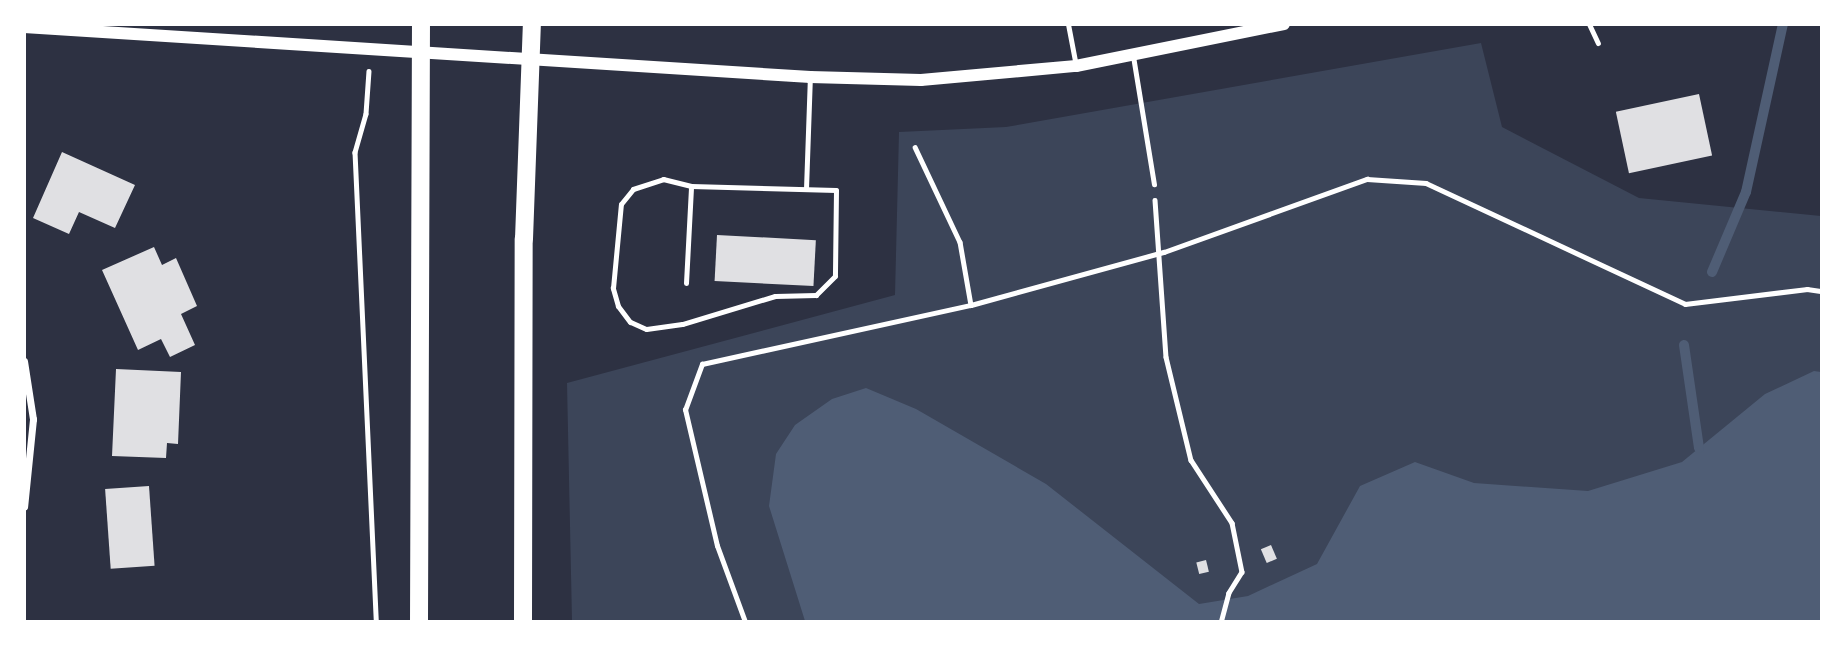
<!DOCTYPE html>
<style>
body{margin:0}
#map{position:relative;width:1846px;height:646px;overflow:hidden;background:#2d3142;font-family:Barlow,sans-serif}
div>[style]{position:absolute}
[style*='--x']{left:calc(var(--x)*1px);top:calc(var(--y)*1px);width:calc(var(--w)*1px);rotate:calc(var(--a)*1deg)}
.green>*{inset:0;background:#3c4559}
.water>*{inset:0;background:#4f5d75}
.stream>*{height:10px;margin:-5px;padding:0 5px;transform-origin:5px;border-radius:5px;background:#4f5d75}
.building>*{inset:0;background:#e0e0e3;transform-origin:0 0}
.path>*{height:4.5px;margin:-2.25px;padding:0 2.25px;transform-origin:2.25px;border-radius:2.25px;background:#fff}
.service>*{height:5px;margin:-2.5px;padding:0 2.5px;transform-origin:2.5px;border-radius:2.5px;background:#fff}
.minor>*{height:7px;margin:-3.5px;padding:0 3.5px;transform-origin:3.5px;border-radius:3.5px;background:#fff}
.tertiary>*{height:12px;margin:-6px;padding:0 6px;transform-origin:6px;border-radius:6px;background:#fff}
.primary>*{height:18px;margin:-9px;padding:0 9px;transform-origin:9px;border-radius:9px;background:#fff}
span{translate:-50% -50%;white-space:nowrap;text-align:center;line-height:1.15;-webkit-text-stroke:7px #fff;paint-order:stroke}
.frame{position:absolute;inset:0;border:26px solid #fff;pointer-events:none}
</style>
<div id="map">
<div class="green">
<i style="clip-path:polygon(1481px 43px,1502px 127px,1639px 198px,1821px 216px,1821px 621px,572px 621px,567px 383px,895px 295px,899px 132px,1006px 127px)"></i>
</div>
<div class="water">
<i style="clip-path:polygon(1814px 371px,1821px 372px,1821px 621px,805px 621px,769px 506px,776px 454px,795px 425px,832px 399px,866px 388px,916px 409px,1046px 484px,1199px 604px,1248px 596px,1317px 564px,1360px 486px,1415px 462px,1474px 483px,1588px 491px,1682px 462px,1765px 394px)"></i>
</div>
<div class="stream">
<i style="--x:1712;--y:272;--w:87;--a:-67"></i>
<i style="--x:1746;--y:192;--w:172;--a:-77.6"></i>
<i style="--x:1684;--y:345;--w:104;--a:81.7"></i>
</div>
<div class="building">
<i style="left:1699px;top:94px;width:63px;height:85px;rotate:78deg"></i>
<i style="clip-path:polygon(62px 152px,135px 185px,115px 228px,79px 212px,69px 234px,33px 218px)"></i>
<i style="left:717px;top:235px;width:99px;height:46px;rotate:3deg"></i>
<i style="clip-path:polygon(154px 247px,162px 265px,176px 258px,197px 306px,181px 314px,195px 345px,170px 357px,161px 339px,138px 350px,102px 270px)"></i>
<i style="clip-path:polygon(116px 369px,181px 372px,178px 444px,167px 443px,166px 458px,112px 456px)"></i>
<i style="left:149px;top:486px;width:80px;height:44px;rotate:86deg"></i>
<i style="left:1271px;top:545px;width:15px;height:11px;rotate:67deg"></i>
<i style="left:1206px;top:560px;width:12px;height:10px;rotate:76deg"></i>
</div>
<div class="path">
<i style="--x:369;--y:71;--w:43;--a:94"></i>
<i style="--x:366;--y:114;--w:40;--a:106"></i>
<i style="--x:355;--y:152;--w:470;--a:87.4"></i>
<i style="--x:915;--y:147;--w:105;--a:64.7"></i>
<i style="--x:960;--y:242;--w:64;--a:80.1"></i>
<i style="--x:1155;--y:200;--w:157;--a:86"></i>
<i style="--x:1166;--y:357;--w:106;--a:76.4"></i>
<i style="--x:1191;--y:460;--w:75;--a:56.9"></i>
<i style="--x:1232;--y:523;--w:50;--a:78.5"></i>
<i style="--x:1242;--y:572;--w:25;--a:122"></i>
<i style="--x:1229;--y:593;--w:30;--a:105"></i>
<i style="--x:745;--y:622;--w:81;--a:-110.2"></i>
<i style="--x:717;--y:546;--w:140;--a:-103.2"></i>
<i style="--x:685;--y:410;--w:49;--a:-69.7"></i>
<i style="--x:702;--y:364;--w:275;--a:-12.4"></i>
<i style="--x:971;--y:305;--w:200;--a:-15.4"></i>
<i style="--x:1164;--y:252;--w:216;--a:-19.8"></i>
<i style="--x:1367;--y:179;--w:59;--a:3.9"></i>
<i style="--x:1426;--y:183;--w:286;--a:25"></i>
<i style="--x:1685;--y:304;--w:123;--a:-7"></i>
<i style="--x:1807;--y:289;--w:15;--a:8"></i>
</div>
<div class="service">
<i style="--x:1068;--y:24;--w:43;--a:79.2"></i>
<i style="--x:1589;--y:24;--w:21;--a:65"></i>
<i style="--x:1133;--y:56;--w:130;--a:80.7"></i>
<i style="--x:663;--y:179;--w:29;--a:14"></i>
<i style="--x:691;--y:186;--w:145;--a:1.6"></i>
<i style="--x:836;--y:190;--w:86;--a:90.7"></i>
<i style="--x:835;--y:276;--w:27;--a:135"></i>
<i style="--x:816;--y:295;--w:41;--a:178.6"></i>
<i style="--x:775;--y:296;--w:97;--a:163.2"></i>
<i style="--x:682;--y:324;--w:36;--a:172"></i>
<i style="--x:646;--y:329;--w:17;--a:-156"></i>
<i style="--x:630;--y:322;--w:20;--a:-127"></i>
<i style="--x:618;--y:306;--w:19;--a:-106"></i>
<i style="--x:613;--y:288;--w:84;--a:-84.6"></i>
<i style="--x:621;--y:204;--w:19;--a:-51"></i>
<i style="--x:633;--y:189;--w:32;--a:-18"></i>
<i style="--x:806;--y:189;--w:112;--a:-88"></i>
<i style="--x:686;--y:283;--w:97;--a:-87"></i>
</div>
<div class="minor">
<i style="--x:24;--y:361;--w:59;--a:81.2"></i>
<i style="--x:33;--y:419;--w:88;--a:95.8"></i>
</div>
<div class="tertiary">
<i style="--x:24;--y:27;--w:788;--a:3.64"></i>
<i style="--x:810;--y:77;--w:111;--a:1.5"></i>
<i style="--x:921;--y:80;--w:156;--a:-5.2"></i>
<i style="--x:1076;--y:66;--w:212;--a:-11.4"></i>
</div>
<div class="primary">
<i style="--x:419;--y:622;--w:598;--a:-89.81"></i>
<i style="--x:523;--y:622;--w:383;--a:-89.9"></i>
<i style="--x:524;--y:239;--w:215;--a:-87.9"></i>
</div>
<div class="frame"></div>
</div>
